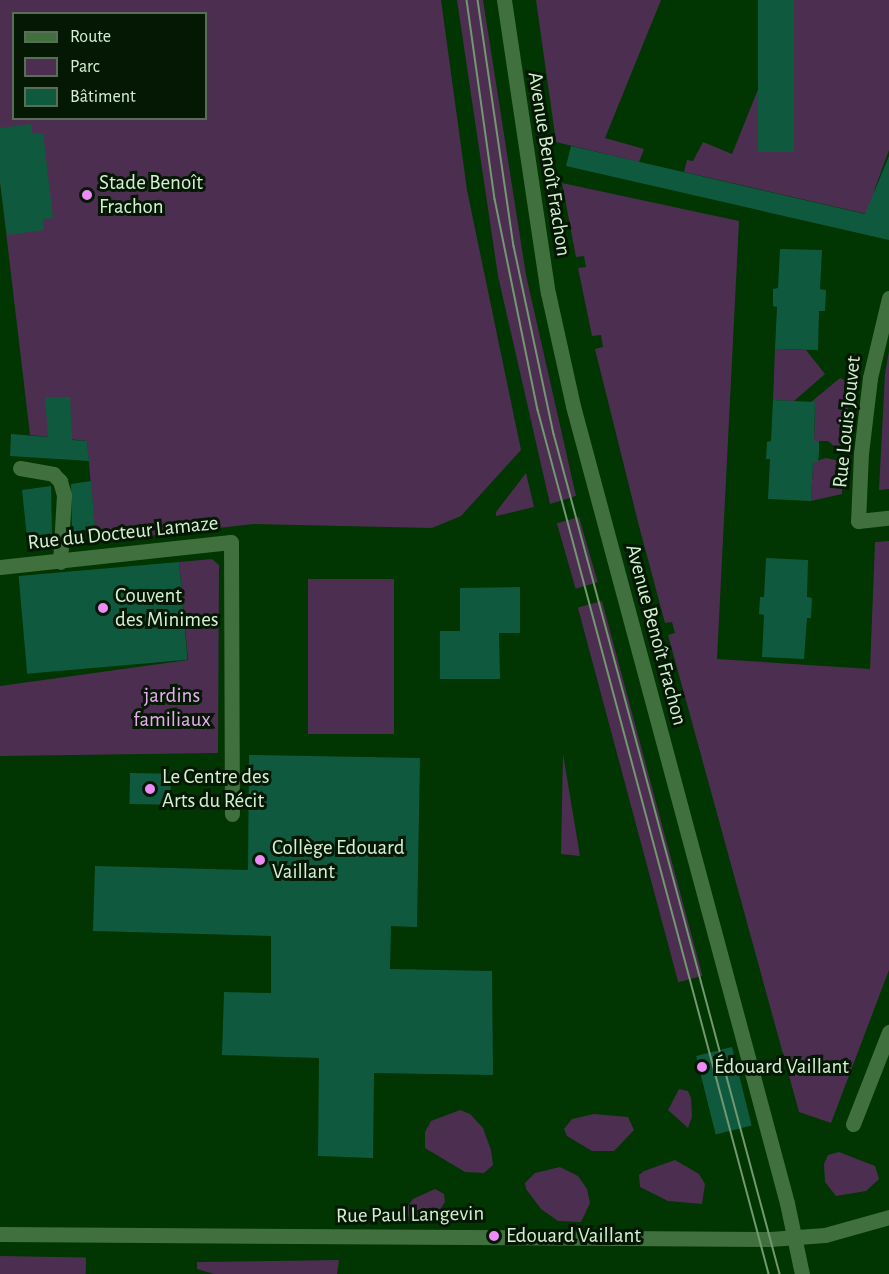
<!DOCTYPE html>
<meta charset="utf-8">
<style>
body{margin:0}
#map{position:relative;width:889px;height:1274px;overflow:hidden;background:#013502;font-family:"Alegreya Sans",sans-serif}
div>[style]{position:absolute}
[style*='--x']{left:calc(var(--x)*1px);top:calc(var(--y)*1px);width:calc(var(--w)*1px);rotate:calc(var(--a)*1deg)}
.green>*{inset:0;background:#4c2f50;transform-origin:0 0}
.building>*{inset:0;background:#0f5a3e;transform-origin:0 0}
.minor>*{height:15px;margin:-7.5px;padding:0 7.5px;transform-origin:7.5px;border-radius:7.5px;background:#40703e}
.tram>*{height:1.5px;margin:-0.75px;padding:0 0.75px;transform-origin:0.75px;border-radius:0.75px;background:#729871}
.dots>*{width:16px;height:16px;translate:-50% -50%;box-sizing:border-box;border:3px solid #051804;border-radius:50%}
span{translate:-50% -50%;white-space:nowrap;text-align:center;line-height:1.15;-webkit-text-stroke:6px #051804;paint-order:stroke}
.street-label{font-size:21px;color:#d6f0d4}
.poi-label{font-size:21px;color:#d6f0d4}
.left{translate:0 -50%;text-align:left}
.park-label{font-size:21px;color:#e9adf1}
.legend{position:absolute;left:12px;top:12px;width:195px;height:108px;box-sizing:border-box;background:#051804;border:2px solid #596e57;margin:0;padding:8px 10px;list-style:none;font-size:18px;color:#d6f0d4}
.legend li{display:flex;align-items:center;gap:12px;height:30px}
.legend b{width:30px;border:2px solid #596e57}
</style>
<div id="map">
<div class="green">
<i style="clip-path:polygon(evenodd,0 0,441px 0,467px 190px,521px 450px,461px 516px,432px 528px,253px 524px,96px 542px,87px 441px,30px 435px,0 181px,0 0,14px 14px,206px 14px,206px 118px,14px 118px,14px 14px)"></i>
<i style="clip-path:polygon(457px 0,483px 0,526px 275px,576px 496px,550px 504px,498px 276px)"></i>
<i style="clip-path:polygon(536px 0,661px 0,605px 138px,644px 149px,639px 162px,556px 142px)"></i>
<i style="clip-path:polygon(794px 0,889px 0,889px 150px,874px 191px,889px 197px,889px 219px,684px 172px,687px 160px,693px 161px,703px 142px,732px 154px)"></i>
<i style="clip-path:polygon(562px 183px,739px 221px,717px 659px,870px 669px,875px 542px,889px 541px,889px 970px,831px 1123px,799px 1112px,668px 635px,675px 633px,672px 622px,665px 623px,639px 526px,595px 349px,603px 347px,601px 335px,592px 336px,578px 268px,586px 267px,584px 256px,576px 257px)"></i>
<i style="clip-path:polygon(775px 349px,806px 350px,825px 374px,794px 401px,773px 400px)"></i>
<i style="clip-path:polygon(889px 351px,889px 489px,879px 490px,885px 374px)"></i>
<i style="clip-path:polygon(840px 378px,851px 383px,844px 445px,834px 446px,828px 441px,814px 441px,815px 403px,811px 402px)"></i>
<i style="clip-path:polygon(826px 458px,844px 462px,842px 494px,811px 501px,813px 462px)"></i>
<i style="clip-path:polygon(526px 473px,534px 507px,496px 516px,496px 512px)"></i>
<i style="left:579px;top:517px;width:68px;height:23px;rotate:74deg"></i>
<i style="clip-path:polygon(212px 559px,219px 565px,218px 753px,0 756px,0 686px,188px 660px,179px 562px)"></i>
<i style="left:308px;top:579px;width:86px;height:155px"></i>
<i style="left:602px;top:601px;width:388px;height:25px;rotate:75deg"></i>
<i style="clip-path:polygon(563px 754px,580px 856px,561px 854px)"></i>
<i style="clip-path:polygon(679px 1089px,688px 1091px,691px 1098px,692px 1117px,688px 1128px,668px 1110px)"></i>
<i style="clip-path:polygon(460px 1110px,470px 1114px,483px 1128px,491px 1150px,493px 1165px,484px 1173px,465px 1172px,425px 1148px,425px 1132px,431px 1121px)"></i>
<i style="clip-path:polygon(594px 1114px,628px 1117px,634px 1130px,614px 1151px,592px 1151px,567px 1136px,564px 1129px,572px 1119px)"></i>
<i style="clip-path:polygon(839px 1152px,875px 1166px,879px 1179px,866px 1191px,836px 1196px,825px 1182px,824px 1164px,828px 1155px)"></i>
<i style="clip-path:polygon(675px 1160px,699px 1174px,705px 1184px,702px 1204px,668px 1201px,640px 1187px,639px 1175px,644px 1171px)"></i>
<i style="clip-path:polygon(560px 1167px,578px 1176px,587px 1189px,590px 1203px,581px 1222px,558px 1221px,541px 1209px,526px 1189px,525px 1183px,535px 1173px)"></i>
<i style="clip-path:polygon(435px 1189px,444px 1194px,445px 1202px,434px 1219px,420px 1224px,409px 1221px,407px 1207px,413px 1199px)"></i>
<i style="left:0;top:1256px;width:86px;height:18px;rotate:1deg"></i>
<i style="clip-path:polygon(339px 1260px,337px 1274px,214px 1274px,197px 1269px,197px 1262px)"></i>
</div>
<div class="building">
<i style="left:758px;top:0;width:36px;height:152px"></i>
<i style="clip-path:polygon(31px 124px,32px 134px,43px 133px,53px 218px,43px 219px,44px 230px,7px 235px,0 181px,0 128px)"></i>
<i style="clip-path:polygon(571px 146px,865px 214px,889px 156px,889px 240px,566px 166px)"></i>
<i style="clip-path:polygon(780px 249px,822px 250px,820px 289px,826px 290px,825px 311px,819px 311px,818px 350px,775px 349px,777px 307px,773px 306px,773px 289px,778px 288px)"></i>
<i style="clip-path:polygon(45px 397px,70px 397px,72px 440px,87px 441px,89px 461px,10px 456px,11px 434px,48px 437px)"></i>
<i style="clip-path:polygon(773px 400px,815px 402px,814px 441px,819px 441px,819px 452px,818px 462px,813px 462px,811px 501px,768px 499px,770px 459px,766px 459px,767px 442px,771px 441px)"></i>
<i style="clip-path:polygon(91px 481px,95px 529px,72px 532px,71px 484px)"></i>
<i style="clip-path:polygon(51px 486px,52px 534px,27px 537px,22px 490px)"></i>
<i style="clip-path:polygon(766px 558px,808px 560px,807px 597px,812px 598px,811px 618px,807px 618px,804px 659px,762px 657px,764px 615px,759px 614px,760px 597px,764px 597px)"></i>
<i style="left:179px;top:562px;width:98px;height:161px;rotate:85deg"></i>
<i style="clip-path:polygon(520px 587px,520px 633px,499px 633px,500px 679px,440px 679px,440px 631px,460px 631px,460px 588px)"></i>
<i style="clip-path:polygon(249px 755px,420px 758px,417px 927px,391px 926px,390px 969px,492px 971px,493px 1075px,374px 1073px,373px 1158px,318px 1156px,319px 1058px,222px 1055px,224px 992px,271px 993px,271px 936px,93px 931px,95px 866px,248px 870px)"></i>
<i style="left:130px;top:773px;width:41px;height:31px;rotate:1deg"></i>
<i style="left:732px;top:1047px;width:81px;height:37px;rotate:76deg"></i>
</div>
<div class="minor">
<i style="--x:504;--y:0;--w:296;--a:81.5"></i>
<i style="--x:548;--y:293;--w:116;--a:77.5"></i>
<i style="--x:573;--y:406;--w:825;--a:74.97"></i>
<i style="--x:787;--y:1203;--w:73;--a:78.1"></i>
<i style="--x:889;--y:298;--w:82;--a:103.4"></i>
<i style="--x:870;--y:378;--w:76;--a:96.8"></i>
<i style="--x:861;--y:453;--w:68;--a:92.5"></i>
<i style="--x:858;--y:521;--w:31;--a:-6"></i>
<i style="--x:20;--y:468;--w:34;--a:10"></i>
<i style="--x:53;--y:474;--w:10;--a:45"></i>
<i style="--x:60;--y:481;--w:15;--a:74"></i>
<i style="--x:64;--y:495;--w:67;--a:93.4"></i>
<i style="--x:0;--y:567;--w:232;--a:-6.2"></i>
<i style="--x:231;--y:542;--w:272;--a:89.8"></i>
<i style="--x:853;--y:1124;--w:99;--a:-68.6"></i>
<i style="--x:0;--y:1234;--w:770;--a:0.37"></i>
<i style="--x:770;--y:1239;--w:55;--a:-4.2"></i>
<i style="--x:825;--y:1235;--w:66;--a:-15.7"></i>
</div>
<div class="tram">
<i style="--x:467;--y:0;--w:201;--a:82"></i>
<i style="--x:495;--y:199;--w:215;--a:78.5"></i>
<i style="--x:538;--y:410;--w:894;--a:75.03"></i>
<i style="--x:478;--y:0;--w:249;--a:81.7"></i>
<i style="--x:514;--y:246;--w:192;--a:78"></i>
<i style="--x:554;--y:434;--w:870;--a:74.94"></i>
</div>
<div class="dots">
<i style="left:87px;top:195px;background:#ed8cf9"></i>
<i style="left:103px;top:608px;background:#ed8cf9"></i>
<i style="left:150px;top:789px;background:#ed8cf9"></i>
<i style="left:260px;top:860px;background:#ed8cf9"></i>
<i style="left:702px;top:1067px;background:#ed8cf9"></i>
<i style="left:494px;top:1236px;background:#ed8cf9"></i>
</div>
<div class="street-label">
<span style="left:549px;top:164px;rotate:81deg">Avenue Benoît Frachon</span>
<span style="left:847px;top:422px;rotate:-84deg">Rue Louis Jouvet</span>
<span style="left:123px;top:533px;rotate:-6deg">Rue du Docteur Lamaze</span>
<span style="left:656px;top:635px;rotate:75deg">Avenue Benoît Frachon</span>
<span style="left:410px;top:1215px;rotate:-1deg">Rue Paul Langevin</span>
</div>
<div class="poi-label">
<span class="left" style="left:99px;top:195px">Stade Benoît<br>Frachon</span>
<span class="left" style="left:115px;top:608px">Couvent<br>des Minimes</span>
<span class="left" style="left:162px;top:789px">Le Centre des<br>Arts du Récit</span>
<span class="left" style="left:272px;top:860px">Collège Edouard<br>Vaillant</span>
<span class="left" style="left:714px;top:1067px">Édouard Vaillant</span>
<span class="left" style="left:506px;top:1236px">Edouard Vaillant</span>
</div>
<div class="park-label">
<span style="left:172px;top:708px">jardins<br>familiaux</span>
</div>
<ul class="legend">
<li><b style="height:8px;background:#40703e"></b>Route</li>
<li><b style="height:16px;background:#4c2f50"></b>Parc</li>
<li><b style="height:16px;background:#0f5a3e"></b>Bâtiment</li>
</ul>
</div>
